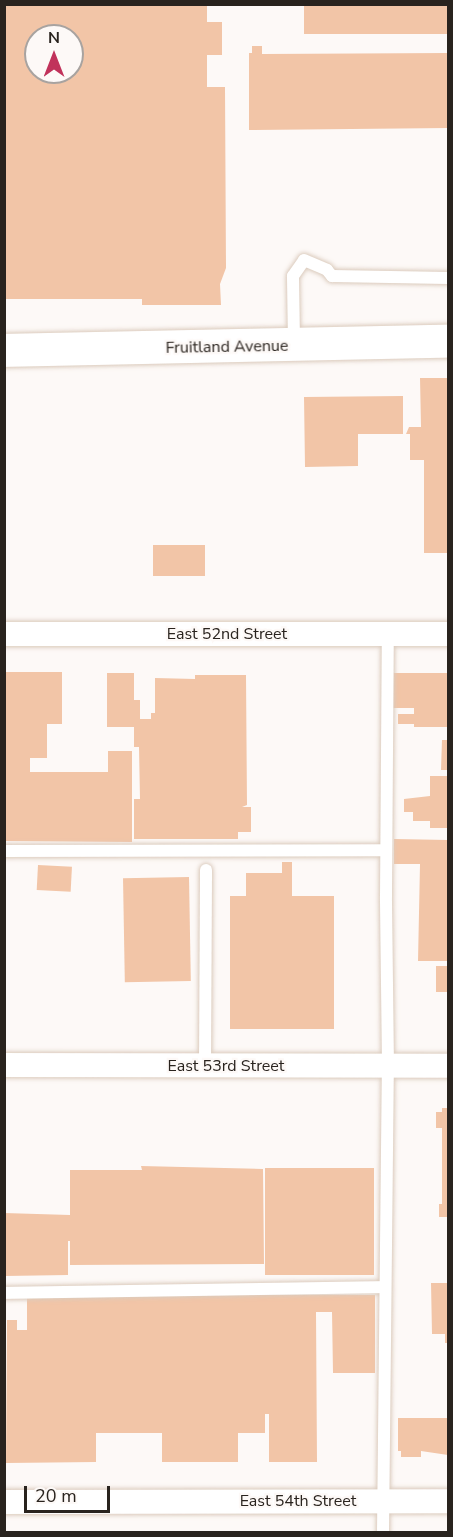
<!DOCTYPE html>
<style>
body{margin:0}
#map{position:relative;width:453px;height:1537px;overflow:hidden;background:#fdf9f7;font-family:"Nunito Sans",sans-serif}
div>[style]{position:absolute}
[style*='--x']{left:calc(var(--x)*1px);top:calc(var(--y)*1px);width:calc(var(--w)*1px);rotate:calc(var(--a)*1deg)}
.building>*{inset:0;background:#f2c5a7;transform-origin:0 0}
.roads{filter:drop-shadow(0 0 2px #dbcbbd) drop-shadow(0 0 2px #dbcbbd)}
.lane>*{height:12px;margin:-6px;padding:0 6px;transform-origin:6px;border-radius:6px;background:#fff}
.street>*{height:24px;margin:-12px;padding:0 12px;transform-origin:12px;border-radius:12px;background:#fff}
.secondary>*{height:33px;margin:-16.5px;padding:0 16.5px;transform-origin:16.5px;border-radius:16.5px;background:#fff}
span{translate:-50% -50%;white-space:nowrap;text-align:center;line-height:1.15;-webkit-text-stroke:4.5px #fdf9f7;paint-order:stroke}
.street-label{font-size:16px;color:#29231e}
.frame{position:absolute;inset:0;border:6px solid #29231e;pointer-events:none}
.north{position:absolute;left:24px;top:24px;width:60px;height:60px;box-sizing:border-box;background:#fdf9f7;border:2px solid #a8a3a0;border-radius:50%;rotate:0deg;font-size:16px;font-weight:700;line-height:24px;text-align:center;color:#29231e}
.north::after{content:'';display:block;margin:auto;width:21px;height:27px;background:#c1325b;clip-path:polygon(50% 0,100% 100%,50% 72%,0 100%)}
.scale{position:absolute;left:24px;top:1486px;width:86px;height:27px;box-sizing:border-box;border:3px solid #29231e;border-top:0;padding-left:8px;font-size:18px;line-height:21px;white-space:nowrap;color:#29231e;-webkit-text-stroke:4px #fdf9f7;paint-order:stroke}
</style>
<div id="map">
<div class="building">
<i style="clip-path:polygon(evenodd,4px 4px,207px 4px,207px 22px,222px 22px,222px 55px,207px 55px,207px 87px,225px 87px,226px 268px,220px 284px,221px 305px,142px 305px,142px 299px,4px 299px,4px 4px,36px 36px,72px 36px,72px 72px,36px 72px,36px 36px)"></i>
<i style="left:304px;top:4px;width:144px;height:30px"></i>
<i style="clip-path:polygon(252px 46px,262px 46px,262px 54px,448px 53px,448px 128px,249px 130px,249px 53px,252px 53px)"></i>
<i style="clip-path:polygon(420px 378px,448px 378px,448px 553px,424px 553px,424px 460px,410px 460px,410px 434px,406px 434px,409px 427px,421px 427px)"></i>
<i style="clip-path:polygon(403px 396px,403px 434px,358px 434px,358px 466px,305px 467px,304px 397px)"></i>
<i style="left:153px;top:545px;width:52px;height:31px"></i>
<i style="clip-path:polygon(4px 672px,62px 672px,62px 724px,47px 724px,47px 758px,30px 758px,30px 772px,108px 772px,108px 751px,132px 751px,132px 842px,4px 841px)"></i>
<i style="clip-path:polygon(107px 673px,134px 673px,134px 700px,140px 700px,140px 719px,151px 719px,151px 713px,155px 713px,155px 678px,195px 679px,195px 675px,246px 675px,247px 805px,242px 807px,251px 807px,251px 832px,238px 832px,238px 839px,134px 839px,134px 799px,140px 799px,139px 747px,134px 747px,134px 727px,107px 727px)"></i>
<i style="clip-path:polygon(393px 673px,448px 673px,448px 727px,414px 727px,414px 724px,398px 724px,398px 714px,414px 714px,414px 708px,393px 708px)"></i>
<i style="clip-path:polygon(442px 740px,448px 740px,448px 770px,441px 770px)"></i>
<i style="clip-path:polygon(430px 776px,448px 776px,448px 828px,430px 828px,430px 821px,413px 821px,413px 812px,404px 812px,404px 799px,430px 796px)"></i>
<i style="clip-path:polygon(394px 839px,448px 840px,448px 961px,418px 961px,420px 864px,394px 864px)"></i>
<i style="clip-path:polygon(282px 862px,292px 862px,292px 896px,334px 896px,334px 1029px,230px 1029px,230px 896px,246px 896px,246px 873px,282px 873px)"></i>
<i style="left:38px;top:865px;width:34px;height:25px;rotate:3deg"></i>
<i style="left:189px;top:877px;width:104px;height:66px;rotate:89deg"></i>
<i style="left:436px;top:966px;width:12px;height:26px"></i>
<i style="clip-path:polygon(442px 1108px,448px 1108px,448px 1217px,439px 1217px,439px 1204px,442px 1204px,442px 1128px,436px 1128px,436px 1112px,442px 1112px)"></i>
<i style="clip-path:polygon(141px 1166px,263px 1169px,264px 1264px,70px 1265px,70px 1241px,68px 1241px,68px 1275px,5px 1276px,4px 1213px,70px 1215px,70px 1170px,142px 1170px)"></i>
<i style="left:265px;top:1168px;width:109px;height:107px"></i>
<i style="clip-path:polygon(431px 1283px,448px 1283px,448px 1343px,445px 1343px,445px 1334px,432px 1334px)"></i>
<i style="clip-path:polygon(27px 1295px,375px 1295px,375px 1373px,333px 1373px,332px 1312px,316px 1312px,317px 1462px,269px 1462px,269px 1414px,265px 1414px,265px 1433px,238px 1433px,238px 1462px,162px 1462px,162px 1433px,96px 1433px,96px 1462px,6px 1463px,7px 1320px,17px 1320px,17px 1330px,27px 1330px)"></i>
<i style="clip-path:polygon(398px 1418px,448px 1418px,448px 1455px,421px 1451px,421px 1457px,401px 1457px,401px 1451px,398px 1451px)"></i>
</div>
<div class="roads">
<div class="lane">
<i style="--x:294;--y:342;--w:66;--a:-90.9"></i>
<i style="--x:293;--y:276;--w:19;--a:-55"></i>
<i style="--x:304;--y:260;--w:25;--a:23"></i>
<i style="--x:327;--y:270;--w:8;--a:50"></i>
<i style="--x:332;--y:276;--w:116;--a:1"></i>
<i style="--x:4;--y:851;--w:382;--a:-0.1"></i>
<i style="--x:205;--y:1066;--w:196;--a:-89.7"></i>
<i style="--x:4;--y:1293;--w:380;--a:-0.9"></i>
<i style="--x:383;--y:1532;--w:466;--a:-89.4"></i>
<i style="--x:388;--y:1066;--w:170;--a:-90.7"></i>
<i style="--x:386;--y:896;--w:262;--a:-89.6"></i>
</div>
<div class="street">
<i style="--x:4;--y:634;--w:444;--a:0"></i>
<i style="--x:4;--y:1065;--w:444;--a:0.1"></i>
<i style="--x:4;--y:1502;--w:444;--a:-0.1"></i>
</div>
<div class="secondary">
<i style="--x:4;--y:350;--w:444;--a:-1.2"></i>
</div>
</div>
<div class="street-label">
<span style="left:227px;top:347px;rotate:-1deg">Fruitland Avenue</span>
<span style="left:227px;top:634px">East 52nd Street</span>
<span style="left:226px;top:1066px">East 53rd Street</span>
<span style="left:298px;top:1501px">East 54th Street</span>
</div>
<div class="frame"></div>
<div class="north">N</div>
<div class="scale">20 m</div>
</div>
